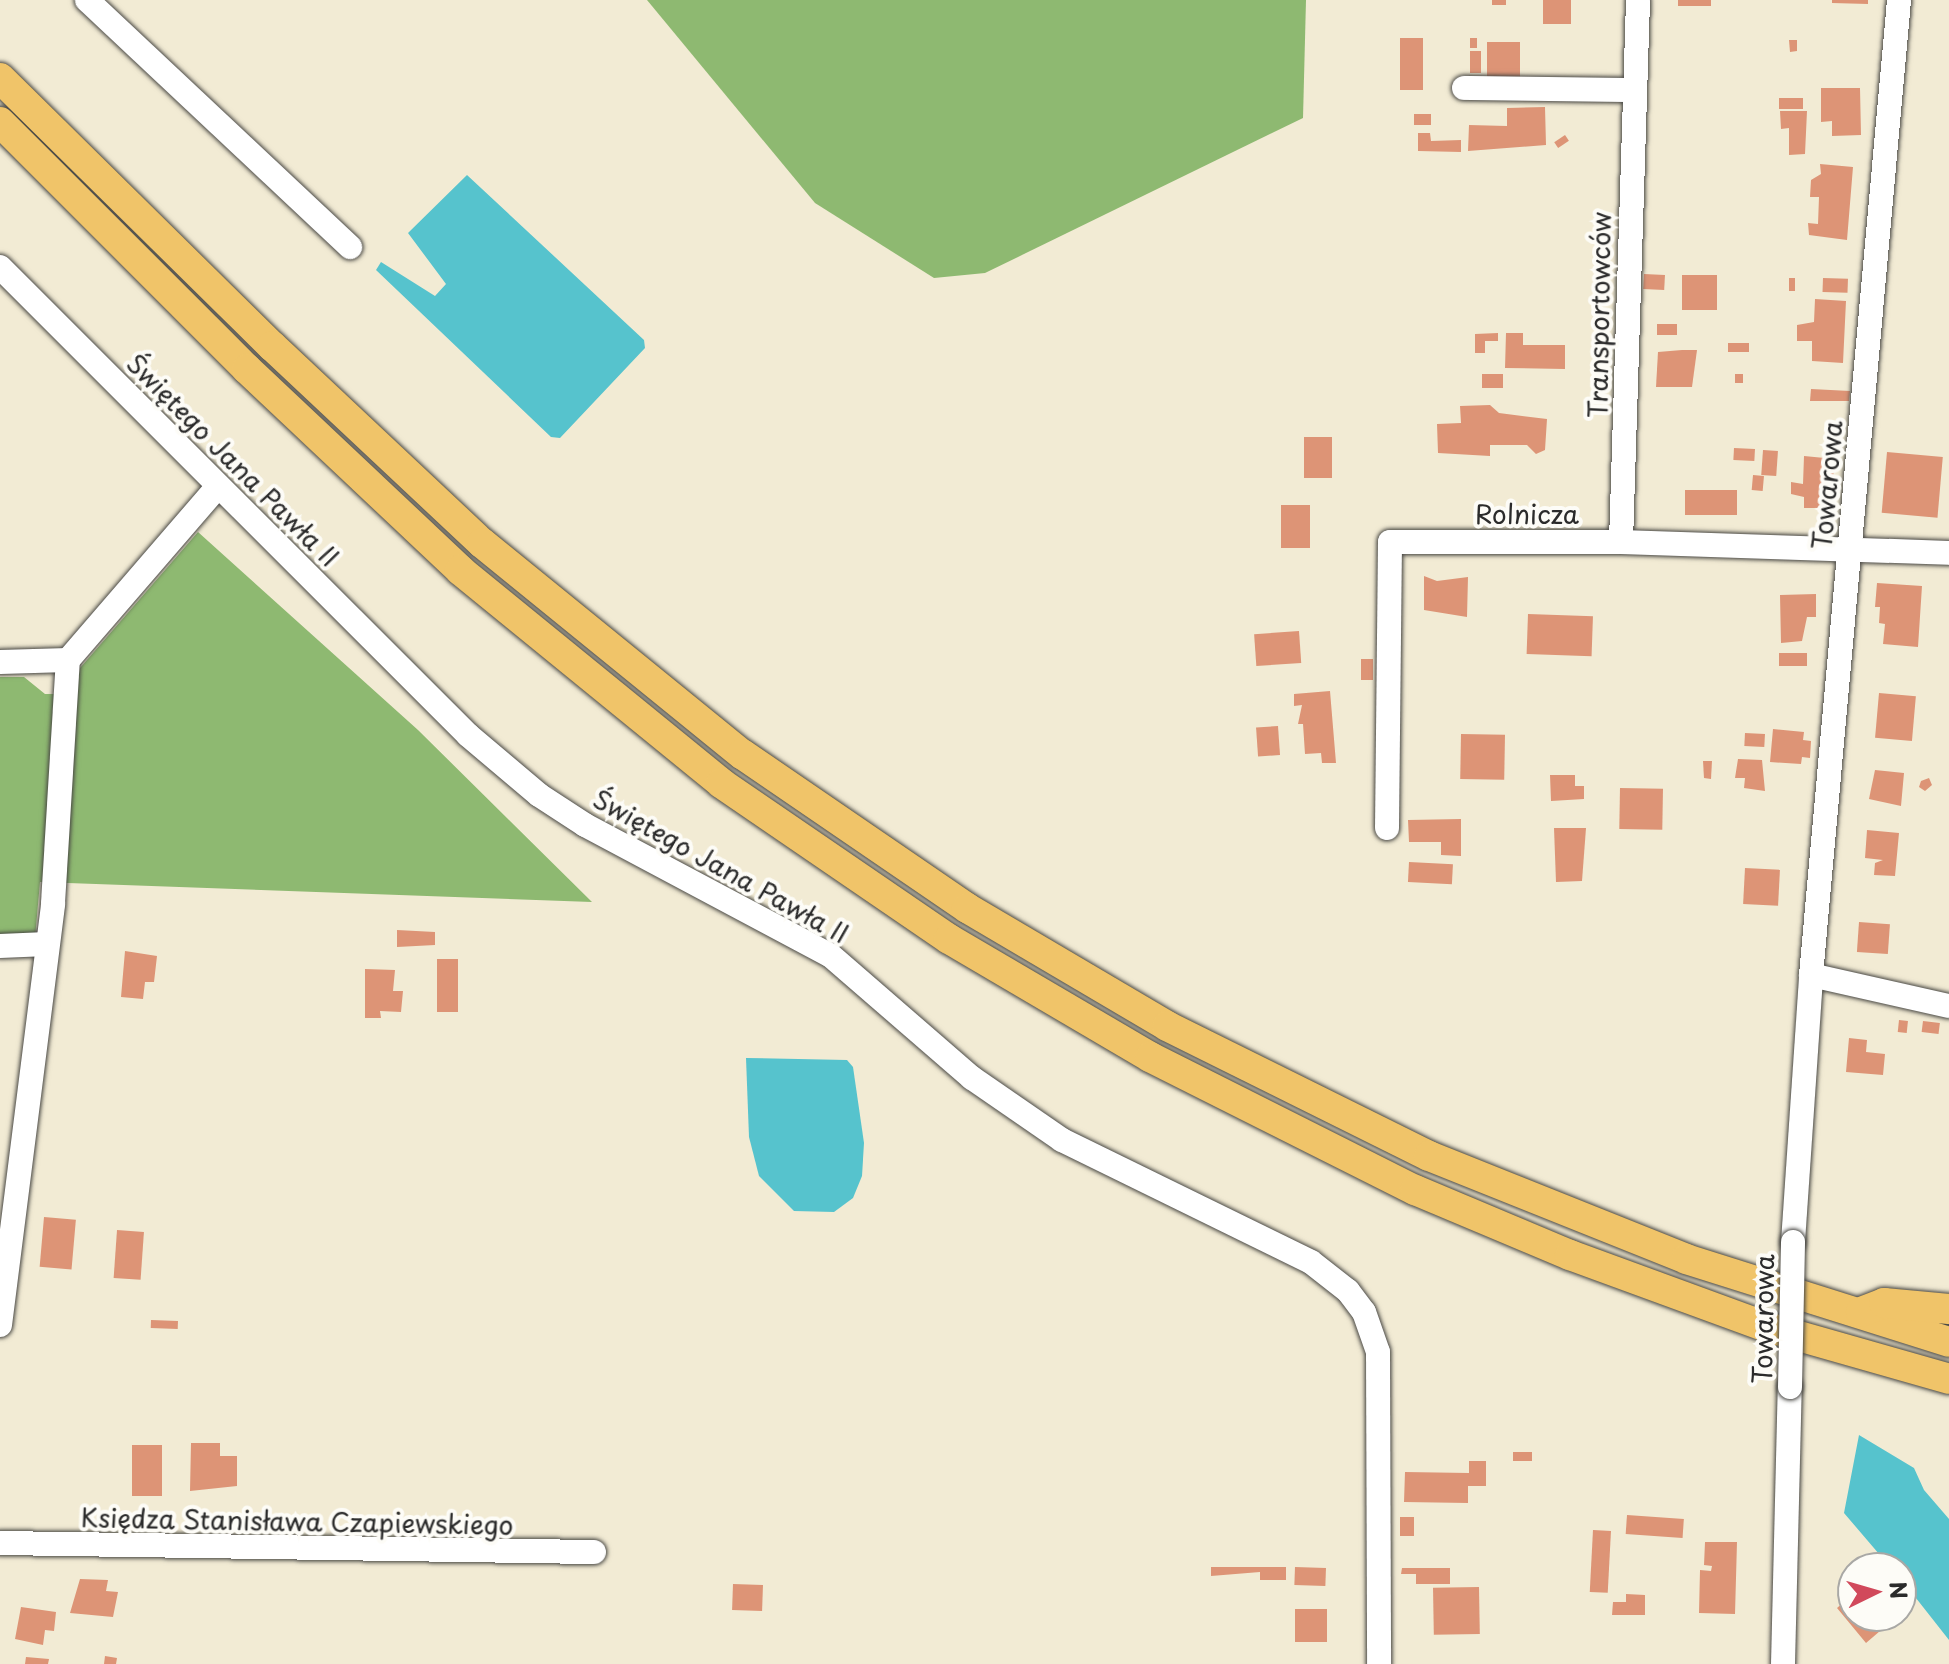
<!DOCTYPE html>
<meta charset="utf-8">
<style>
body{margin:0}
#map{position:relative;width:1949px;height:1664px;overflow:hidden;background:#f2ebd4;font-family:"Playpen Sans",sans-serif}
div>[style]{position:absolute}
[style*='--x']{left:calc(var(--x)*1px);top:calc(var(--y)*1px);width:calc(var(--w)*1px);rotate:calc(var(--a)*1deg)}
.forest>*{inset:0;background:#8eb971}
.water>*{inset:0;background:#56c3cd}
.building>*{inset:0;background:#dd9476;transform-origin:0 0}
.roads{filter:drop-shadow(0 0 2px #494844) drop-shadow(0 0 2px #494844)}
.minor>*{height:24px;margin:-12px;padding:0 12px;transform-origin:12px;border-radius:12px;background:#fff}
.major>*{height:30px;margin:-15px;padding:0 15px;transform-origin:15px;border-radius:15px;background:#f0c469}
.bridges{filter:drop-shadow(0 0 2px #494844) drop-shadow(0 0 2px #494844)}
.minor-bridge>*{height:24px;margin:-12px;padding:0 12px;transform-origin:12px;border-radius:12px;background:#fff}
span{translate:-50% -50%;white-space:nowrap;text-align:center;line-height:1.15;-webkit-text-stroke:8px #fdfcf7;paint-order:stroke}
.street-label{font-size:26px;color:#2b2b2b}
.north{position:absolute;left:1837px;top:1552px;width:80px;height:80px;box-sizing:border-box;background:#fdfcf7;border:2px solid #a9a8a5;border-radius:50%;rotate:85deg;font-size:22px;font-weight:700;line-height:32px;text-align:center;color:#2b2b2b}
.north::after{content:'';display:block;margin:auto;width:28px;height:36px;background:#d1495b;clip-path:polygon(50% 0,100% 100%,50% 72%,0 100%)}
</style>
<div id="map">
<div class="forest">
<i style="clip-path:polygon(647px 0,1306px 0,1303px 118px,985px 273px,934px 278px,815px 203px)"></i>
<i style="clip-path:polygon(198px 532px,418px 730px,592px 902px,40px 882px,35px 938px,0 938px,0 677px,24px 677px,45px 694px,76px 694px,80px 668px)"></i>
</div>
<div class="water">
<i style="clip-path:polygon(467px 175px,644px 340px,645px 348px,560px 438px,551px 437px,376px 270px,381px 262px,435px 296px,446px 284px,408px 233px)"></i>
<i style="clip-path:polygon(746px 1058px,847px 1060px,853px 1067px,864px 1143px,862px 1176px,853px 1198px,834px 1212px,794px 1211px,759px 1176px,749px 1137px)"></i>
<i style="clip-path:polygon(1859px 1435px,1914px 1468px,1924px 1490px,1949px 1519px,1949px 1640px,1901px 1579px,1901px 1568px,1891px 1568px,1844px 1513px)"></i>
</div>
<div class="building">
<i style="left:1492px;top:0;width:14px;height:5px"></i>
<i style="left:1543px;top:0;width:28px;height:24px"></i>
<i style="left:1678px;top:0;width:33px;height:6px"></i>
<i style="clip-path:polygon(1832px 0,1868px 0,1868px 4px,1832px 3px)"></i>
<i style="left:1400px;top:38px;width:23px;height:52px"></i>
<i style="left:1470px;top:38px;width:7px;height:10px"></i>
<i style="clip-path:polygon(1789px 40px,1797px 40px,1797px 51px,1790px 52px)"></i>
<i style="left:1487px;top:42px;width:33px;height:36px"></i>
<i style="left:1470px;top:51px;width:11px;height:22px"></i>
<i style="clip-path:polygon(1821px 88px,1860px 88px,1861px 135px,1832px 136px,1832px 121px,1821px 122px)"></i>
<i style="left:1779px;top:98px;width:24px;height:11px"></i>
<i style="clip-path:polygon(1545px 107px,1546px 145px,1468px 151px,1469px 125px,1507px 126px,1507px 108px)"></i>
<i style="clip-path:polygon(1780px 111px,1807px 111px,1805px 154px,1789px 155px,1789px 128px,1781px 129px)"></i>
<i style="left:1431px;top:114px;width:11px;height:17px;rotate:90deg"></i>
<i style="clip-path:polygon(1418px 133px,1430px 133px,1431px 141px,1461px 140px,1461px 152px,1418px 151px)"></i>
<i style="left:1565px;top:135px;width:7px;height:13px;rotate:56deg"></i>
<i style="clip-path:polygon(1820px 164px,1853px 167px,1847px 240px,1809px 235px,1808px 223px,1818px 224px,1819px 197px,1810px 197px,1811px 180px,1821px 174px)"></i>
<i style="left:1644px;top:274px;width:21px;height:15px;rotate:3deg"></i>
<i style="left:1682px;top:275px;width:35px;height:35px"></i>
<i style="left:1789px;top:278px;width:6px;height:13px"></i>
<i style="left:1823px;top:278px;width:25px;height:14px;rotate:2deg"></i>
<i style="clip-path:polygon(1815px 299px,1846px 301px,1843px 363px,1812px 361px,1812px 341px,1797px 341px,1797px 325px,1814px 322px)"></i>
<i style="left:1657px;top:324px;width:20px;height:11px"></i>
<i style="clip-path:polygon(1498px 333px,1498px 341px,1485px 341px,1485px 353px,1475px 353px,1475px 334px)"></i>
<i style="clip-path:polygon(1506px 333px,1523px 333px,1523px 345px,1565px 345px,1565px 369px,1505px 368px)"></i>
<i style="left:1728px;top:343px;width:21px;height:9px"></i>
<i style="clip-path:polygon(1682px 350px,1697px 350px,1692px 387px,1656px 387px,1658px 352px)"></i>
<i style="left:1503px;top:374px;width:14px;height:21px;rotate:90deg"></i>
<i style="left:1735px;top:374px;width:8px;height:9px"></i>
<i style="clip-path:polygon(1811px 389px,1850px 391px,1849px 401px,1810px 401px)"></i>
<i style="clip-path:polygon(1490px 405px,1499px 413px,1547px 419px,1545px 450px,1536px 454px,1527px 445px,1490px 445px,1490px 456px,1438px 453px,1437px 424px,1461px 423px,1460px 406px)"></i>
<i style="left:1304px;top:437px;width:28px;height:41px"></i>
<i style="left:1734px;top:448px;width:21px;height:12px;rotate:3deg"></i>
<i style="left:1763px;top:450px;width:15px;height:25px;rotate:4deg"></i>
<i style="left:1887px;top:452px;width:56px;height:61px;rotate:5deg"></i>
<i style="clip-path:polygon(1804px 456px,1835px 459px,1831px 498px,1822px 498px,1821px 508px,1804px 508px,1804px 497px,1791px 494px,1791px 482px,1803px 484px)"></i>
<i style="left:1753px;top:475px;width:11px;height:15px;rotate:5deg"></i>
<i style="left:1685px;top:490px;width:52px;height:25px"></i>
<i style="left:1281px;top:505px;width:29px;height:43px"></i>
<i style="clip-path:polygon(1424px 576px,1437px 581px,1468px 577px,1467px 617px,1424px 610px)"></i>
<i style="clip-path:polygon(1877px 583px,1922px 586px,1918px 647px,1883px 644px,1885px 624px,1879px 623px,1880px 607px,1875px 607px)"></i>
<i style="clip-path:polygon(1816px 594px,1816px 617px,1807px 617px,1802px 641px,1781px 643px,1780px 595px)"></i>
<i style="left:1528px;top:614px;width:65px;height:40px;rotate:2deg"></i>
<i style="left:1299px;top:631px;width:32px;height:45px;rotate:86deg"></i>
<i style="left:1779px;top:653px;width:28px;height:13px"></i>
<i style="left:1361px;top:659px;width:12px;height:21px"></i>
<i style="clip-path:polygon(1330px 691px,1336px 763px,1322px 763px,1321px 753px,1305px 754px,1303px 724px,1298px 724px,1302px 705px,1294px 706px,1294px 694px)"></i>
<i style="left:1879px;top:693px;width:37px;height:45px;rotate:5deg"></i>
<i style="left:1278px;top:726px;width:29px;height:22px;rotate:86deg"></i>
<i style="clip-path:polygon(1773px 729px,1804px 732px,1803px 740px,1811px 741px,1810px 758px,1802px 757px,1801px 764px,1770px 762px)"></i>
<i style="left:1745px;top:733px;width:20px;height:13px;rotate:3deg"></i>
<i style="left:1461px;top:734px;width:44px;height:45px;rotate:1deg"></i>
<i style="clip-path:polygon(1738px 759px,1762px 760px,1765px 791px,1744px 788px,1745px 778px,1735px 778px)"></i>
<i style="clip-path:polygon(1703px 761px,1712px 761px,1711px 779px,1704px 778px)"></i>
<i style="clip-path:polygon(1875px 770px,1904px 773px,1901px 806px,1869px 799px)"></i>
<i style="clip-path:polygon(1550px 775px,1575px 775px,1575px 786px,1584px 786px,1584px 799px,1551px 801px)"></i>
<i style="clip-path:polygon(1929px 778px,1932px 785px,1925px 791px,1919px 787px,1921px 781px)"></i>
<i style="left:1620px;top:788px;width:43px;height:41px;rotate:1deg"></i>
<i style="clip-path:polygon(1461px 819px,1461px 856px,1441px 855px,1441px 842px,1409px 842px,1408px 820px)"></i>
<i style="clip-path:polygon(1554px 828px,1586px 828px,1582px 881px,1556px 882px)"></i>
<i style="clip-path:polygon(1867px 830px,1899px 833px,1895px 876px,1874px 875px,1875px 863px,1883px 860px,1865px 858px)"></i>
<i style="left:1409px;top:862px;width:44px;height:20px;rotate:3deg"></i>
<i style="left:1745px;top:868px;width:35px;height:36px;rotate:3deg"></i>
<i style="left:1859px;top:922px;width:31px;height:30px;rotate:4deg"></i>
<i style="clip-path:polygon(397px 930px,435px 932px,435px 945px,397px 947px)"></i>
<i style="clip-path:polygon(125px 951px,157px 956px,154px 982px,145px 982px,143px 999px,121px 997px)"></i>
<i style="left:437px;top:959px;width:21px;height:53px"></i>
<i style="clip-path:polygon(365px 969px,395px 970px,393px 991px,403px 991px,401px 1012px,380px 1011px,381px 1018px,365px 1018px)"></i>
<i style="left:1899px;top:1020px;width:9px;height:12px;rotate:6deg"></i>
<i style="left:1923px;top:1021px;width:17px;height:11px;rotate:7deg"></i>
<i style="clip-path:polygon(1849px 1038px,1867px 1040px,1866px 1052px,1885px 1054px,1883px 1075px,1846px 1072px)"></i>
<i style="left:44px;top:1217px;width:32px;height:50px;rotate:5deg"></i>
<i style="left:117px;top:1230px;width:27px;height:48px;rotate:4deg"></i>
<i style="left:151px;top:1320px;width:27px;height:8px;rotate:2deg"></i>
<i style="clip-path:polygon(191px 1443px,220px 1443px,220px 1456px,237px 1456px,237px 1486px,190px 1491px)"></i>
<i style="left:132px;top:1445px;width:30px;height:51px"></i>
<i style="left:1513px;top:1452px;width:19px;height:9px"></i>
<i style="clip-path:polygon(1469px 1461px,1486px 1461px,1486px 1486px,1468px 1486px,1468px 1503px,1404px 1502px,1405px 1472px,1469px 1473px)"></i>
<i style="left:1627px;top:1515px;width:57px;height:19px;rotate:4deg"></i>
<i style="left:1400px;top:1517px;width:14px;height:19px"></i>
<i style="left:1593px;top:1530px;width:18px;height:62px;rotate:3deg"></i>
<i style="clip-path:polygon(1705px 1542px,1737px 1542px,1735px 1614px,1699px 1613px,1700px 1570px,1711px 1571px,1712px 1566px,1704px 1565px)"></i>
<i style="clip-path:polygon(1211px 1567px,1286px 1567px,1286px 1580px,1260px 1580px,1260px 1572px,1211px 1576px)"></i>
<i style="left:1295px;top:1567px;width:31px;height:18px;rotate:2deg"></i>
<i style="clip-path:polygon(1402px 1568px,1450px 1568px,1450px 1584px,1416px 1584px,1416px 1574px,1401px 1574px)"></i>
<i style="clip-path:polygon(80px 1579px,108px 1580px,106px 1591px,118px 1592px,113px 1617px,70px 1613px)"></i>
<i style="left:733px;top:1584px;width:30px;height:26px;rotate:2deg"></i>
<i style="left:1479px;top:1587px;width:47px;height:46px;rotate:89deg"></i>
<i style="clip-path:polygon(1626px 1594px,1645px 1595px,1645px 1615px,1612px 1615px,1613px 1602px,1626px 1602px)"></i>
<i style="clip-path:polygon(1853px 1594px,1853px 1616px,1879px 1616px,1887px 1625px,1866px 1643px,1837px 1608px)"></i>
<i style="clip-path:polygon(21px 1607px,56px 1612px,54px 1631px,45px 1630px,43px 1645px,15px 1639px)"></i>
<i style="left:1295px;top:1609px;width:32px;height:33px"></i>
<i style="clip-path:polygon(105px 1656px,117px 1658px,116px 1664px,104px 1664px)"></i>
<i style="clip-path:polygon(26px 1657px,49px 1659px,48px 1664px,25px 1664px)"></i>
</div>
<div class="roads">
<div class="minor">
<i style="--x:87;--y:0;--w:361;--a:43.2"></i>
<i style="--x:1464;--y:88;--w:169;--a:0.7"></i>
<i style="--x:0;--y:267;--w:662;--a:45"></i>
<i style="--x:468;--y:735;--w:93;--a:40.2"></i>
<i style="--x:539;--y:795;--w:55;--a:33.1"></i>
<i style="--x:585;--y:825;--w:277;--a:28"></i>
<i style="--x:830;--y:955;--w:188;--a:40.9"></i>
<i style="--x:972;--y:1078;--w:109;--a:34.6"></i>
<i style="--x:1062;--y:1140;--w:277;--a:26.1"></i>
<i style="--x:1311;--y:1262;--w:47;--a:38.1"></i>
<i style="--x:1348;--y:1291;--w:26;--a:53"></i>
<i style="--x:1364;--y:1312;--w:42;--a:70.7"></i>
<i style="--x:1378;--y:1352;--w:312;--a:89.8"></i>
<i style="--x:1621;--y:542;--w:542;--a:-88.2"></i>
<i style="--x:68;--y:660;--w:230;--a:-49.2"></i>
<i style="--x:0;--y:662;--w:68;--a:-1.7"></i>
<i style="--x:1387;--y:828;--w:286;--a:-89.4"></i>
<i style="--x:1390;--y:542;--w:231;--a:0"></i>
<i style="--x:1621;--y:542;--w:328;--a:1.9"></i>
<i style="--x:0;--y:946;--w:47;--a:-2.4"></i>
<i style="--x:1811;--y:975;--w:141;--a:12.7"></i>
<i style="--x:1793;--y:1242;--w:268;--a:-86.1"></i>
<i style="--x:1811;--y:975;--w:979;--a:-84.84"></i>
<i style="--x:0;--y:1325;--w:425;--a:-82.8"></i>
<i style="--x:53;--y:903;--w:243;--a:-86.5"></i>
<i style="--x:0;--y:1543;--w:594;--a:0.87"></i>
<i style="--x:1783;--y:1664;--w:277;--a:-88.6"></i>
</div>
<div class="major">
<i style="--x:0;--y:78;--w:382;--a:44.6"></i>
<i style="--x:272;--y:346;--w:288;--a:43.2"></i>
<i style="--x:482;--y:543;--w:335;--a:39.1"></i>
<i style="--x:742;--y:754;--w:273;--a:34.4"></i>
<i style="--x:967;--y:908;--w:232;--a:30.5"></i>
<i style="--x:1167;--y:1026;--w:292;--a:26.4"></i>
<i style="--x:1429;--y:1156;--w:277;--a:21.8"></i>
<i style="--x:1686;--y:1259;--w:276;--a:17.5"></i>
<i style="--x:0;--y:122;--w:349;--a:45"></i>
<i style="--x:247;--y:369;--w:293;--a:43.3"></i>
<i style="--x:460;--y:570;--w:337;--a:39.2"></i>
<i style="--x:721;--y:783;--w:276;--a:34.4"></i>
<i style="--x:949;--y:939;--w:233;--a:30.4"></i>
<i style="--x:1150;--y:1057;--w:297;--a:26.7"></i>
<i style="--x:1415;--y:1190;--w:168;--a:22.8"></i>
<i style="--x:1570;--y:1255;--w:210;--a:20.1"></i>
<i style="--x:1767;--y:1327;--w:189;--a:15.9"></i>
<i style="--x:1861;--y:1312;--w:25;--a:-21"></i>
<i style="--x:1884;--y:1303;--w:65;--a:5.3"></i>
</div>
</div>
<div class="bridges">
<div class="minor-bridge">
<i style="--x:1790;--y:1387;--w:145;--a:-88.8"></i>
</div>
</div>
<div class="street-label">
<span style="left:1599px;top:315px;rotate:-89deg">Transportowców</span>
<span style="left:233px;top:460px;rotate:45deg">Świętego Jana Pawła II</span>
<span style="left:1827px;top:485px;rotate:-85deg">Towarowa</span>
<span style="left:1527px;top:514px">Rolnicza</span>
<span style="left:721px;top:866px;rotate:29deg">Świętego Jana Pawła II</span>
<span style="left:1763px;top:1319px;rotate:-89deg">Towarowa</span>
<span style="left:297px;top:1521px;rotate:1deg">Księdza Stanisława Czapiewskiego</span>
</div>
<div class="north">N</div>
</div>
